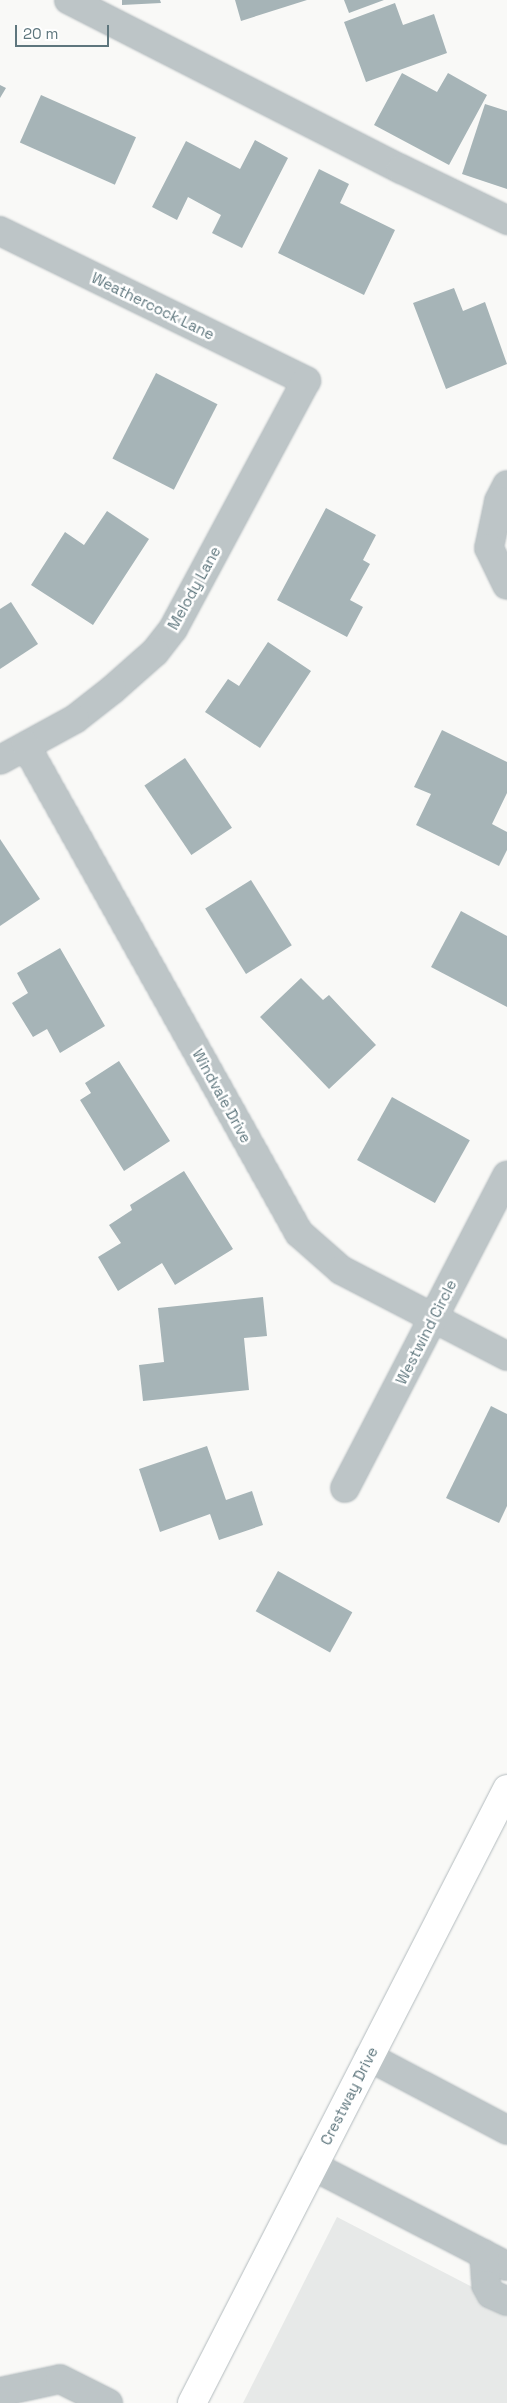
<!DOCTYPE html>
<style>
body{margin:0}
#map{position:relative;width:507px;height:2403px;overflow:hidden;background:#f9f9f7;font-family:"Space Grotesk",sans-serif}
div>[style]{position:absolute}
[style*='--x']{left:calc(var(--x)*1px);top:calc(var(--y)*1px);width:calc(var(--w)*1px);rotate:calc(var(--a)*1deg)}
.built>*{inset:0;background:#e7e9e8}
.building>*{inset:0;background:#a6b4b7;transform-origin:0 0}
.roads{filter:drop-shadow(0 0 1px #b3bbbe) drop-shadow(0 0 1px #b3bbbe)}
.minor>*{height:28px;margin:-14px;padding:0 14px;transform-origin:14px;border-radius:14px;background:#bdc5c7}
.major>*{height:28px;margin:-14px;padding:0 14px;transform-origin:14px;border-radius:14px;background:#fff}
span{translate:-50% -50%;white-space:nowrap;text-align:center;line-height:1.15;-webkit-text-stroke:5px #fff;paint-order:stroke}
.street-label{font-size:15px;color:#5e767d}
.scale{position:absolute;left:15px;top:25px;width:94px;height:22px;box-sizing:border-box;border:2px solid #5e767d;border-top:0;padding-left:6px;font-size:15px;line-height:18px;white-space:nowrap;color:#5e767d;-webkit-text-stroke:4px #fff;paint-order:stroke}
</style>
<div id="map">
<div class="built">
<i style="clip-path:polygon(337px 2217px,507px 2305px,507px 2403px,243px 2403px)"></i>
</div>
<div class="building">
<i style="clip-path:polygon(122px 0,160px 0,161px 3px,122px 5px)"></i>
<i style="clip-path:polygon(235px 0,307px 0,241px 21px)"></i>
<i style="clip-path:polygon(344px 0,384px 0,349px 13px)"></i>
<i style="clip-path:polygon(395px 3px,403px 25px,434px 14px,447px 53px,366px 82px,344px 22px)"></i>
<i style="clip-path:polygon(402px 73px,437px 92px,448px 73px,487px 95px,449px 165px,374px 125px)"></i>
<i style="clip-path:polygon(0 85px,6px 88px,0 98px)"></i>
<i style="left:41px;top:95px;width:104px;height:52px;rotate:24deg"></i>
<i style="clip-path:polygon(485px 104px,507px 111px,507px 189px,462px 174px)"></i>
<i style="clip-path:polygon(255px 140px,288px 158px,242px 248px,212px 233px,221px 215px,188px 197px,177px 220px,152px 207px,186px 141px,240px 169px)"></i>
<i style="clip-path:polygon(319px 169px,349px 184px,340px 203px,395px 230px,364px 295px,278px 253px)"></i>
<i style="clip-path:polygon(454px 288px,463px 311px,485px 302px,507px 364px,446px 389px,413px 303px)"></i>
<i style="left:156px;top:373px;width:69px;height:96px;rotate:27deg"></i>
<i style="clip-path:polygon(326px 508px,376px 535px,363px 560px,370px 564px,350px 600px,363px 607px,347px 637px,277px 600px)"></i>
<i style="clip-path:polygon(107px 511px,149px 539px,93px 625px,31px 585px,65px 532px,84px 545px)"></i>
<i style="clip-path:polygon(11px 602px,38px 644px,0 669px,0 609px)"></i>
<i style="clip-path:polygon(268px 642px,311px 671px,260px 748px,205px 712px,228px 679px,239px 686px)"></i>
<i style="clip-path:polygon(442px 730px,507px 762px,507px 793px,492px 824px,507px 832px,507px 850px,499px 866px,416px 825px,431px 794px,414px 787px)"></i>
<i style="left:185px;top:758px;width:84px;height:49px;rotate:56deg"></i>
<i style="clip-path:polygon(0 839px,40px 899px,0 926px)"></i>
<i style="left:251px;top:880px;width:77px;height:54px;rotate:58deg"></i>
<i style="clip-path:polygon(461px 911px,507px 936px,507px 1007px,431px 967px)"></i>
<i style="clip-path:polygon(60px 948px,105px 1026px,60px 1053px,47px 1029px,33px 1037px,12px 1003px,28px 993px,17px 973px)"></i>
<i style="clip-path:polygon(301px 978px,323px 1000px,329px 995px,376px 1045px,329px 1089px,260px 1017px)"></i>
<i style="clip-path:polygon(119px 1061px,170px 1141px,124px 1171px,80px 1100px,91px 1093px,85px 1083px)"></i>
<i style="left:392px;top:1097px;width:89px;height:72px;rotate:29deg"></i>
<i style="clip-path:polygon(184px 1171px,233px 1249px,175px 1285px,162px 1263px,118px 1291px,98px 1257px,121px 1243px,109px 1225px,132px 1210px,130px 1205px)"></i>
<i style="clip-path:polygon(263px 1297px,267px 1336px,244px 1338px,249px 1390px,143px 1401px,139px 1365px,164px 1362px,158px 1308px)"></i>
<i style="clip-path:polygon(491px 1406px,507px 1414px,507px 1506px,499px 1523px,446px 1498px)"></i>
<i style="clip-path:polygon(207px 1446px,226px 1500px,252px 1491px,263px 1525px,219px 1540px,210px 1514px,160px 1532px,139px 1469px)"></i>
<i style="left:278px;top:1571px;width:85px;height:46px;rotate:29deg"></i>
</div>
<div class="roads">
<div class="minor">
<i style="--x:69;--y:0;--w:373;--a:27"></i>
<i style="--x:401;--y:169;--w:118;--a:25.7"></i>
<i style="--x:0;--y:231;--w:341;--a:26.1"></i>
<i style="--x:306;--y:381;--w:281;--a:118.2"></i>
<i style="--x:173;--y:629;--w:29;--a:128"></i>
<i style="--x:155;--y:652;--w:57;--a:138.5"></i>
<i style="--x:112;--y:690;--w:47;--a:141.9"></i>
<i style="--x:75;--y:719;--w:85;--a:151.3"></i>
<i style="--x:507;--y:485;--w:18;--a:117"></i>
<i style="--x:499;--y:501;--w:48;--a:102"></i>
<i style="--x:489;--y:548;--w:41;--a:64.1"></i>
<i style="--x:26;--y:746;--w:558;--a:60.73"></i>
<i style="--x:299;--y:1233;--w:56;--a:41.4"></i>
<i style="--x:341;--y:1270;--w:187;--a:27.4"></i>
<i style="--x:345;--y:1488;--w:352;--a:-62.6"></i>
<i style="--x:369;--y:2057;--w:156;--a:27.9"></i>
<i style="--x:313;--y:2166;--w:218;--a:27.3"></i>
<i style="--x:484;--y:2254;--w:31;--a:86"></i>
<i style="--x:486;--y:2285;--w:10;--a:61"></i>
<i style="--x:491;--y:2294;--w:17;--a:24"></i>
<i style="--x:0;--y:2392;--w:61;--a:-12.2"></i>
<i style="--x:60;--y:2379;--w:54;--a:26.6"></i>
</div>
<div class="major">
<i style="--x:192;--y:2403;--w:690;--a:-62.84"></i>
</div>
</div>
<div class="street-label">
<span style="left:153px;top:306px;rotate:26deg">Weathercock Lane</span>
<span style="left:194px;top:588px;rotate:-61deg">Melody Lane</span>
<span style="left:222px;top:1096px;rotate:61deg">Windvale Drive</span>
<span style="left:426px;top:1332px;rotate:-63deg">Westwind Circle</span>
<span style="left:349px;top:2096px;rotate:-63deg">Crestway Drive</span>
</div>
<div class="scale">20 m</div>
</div>
